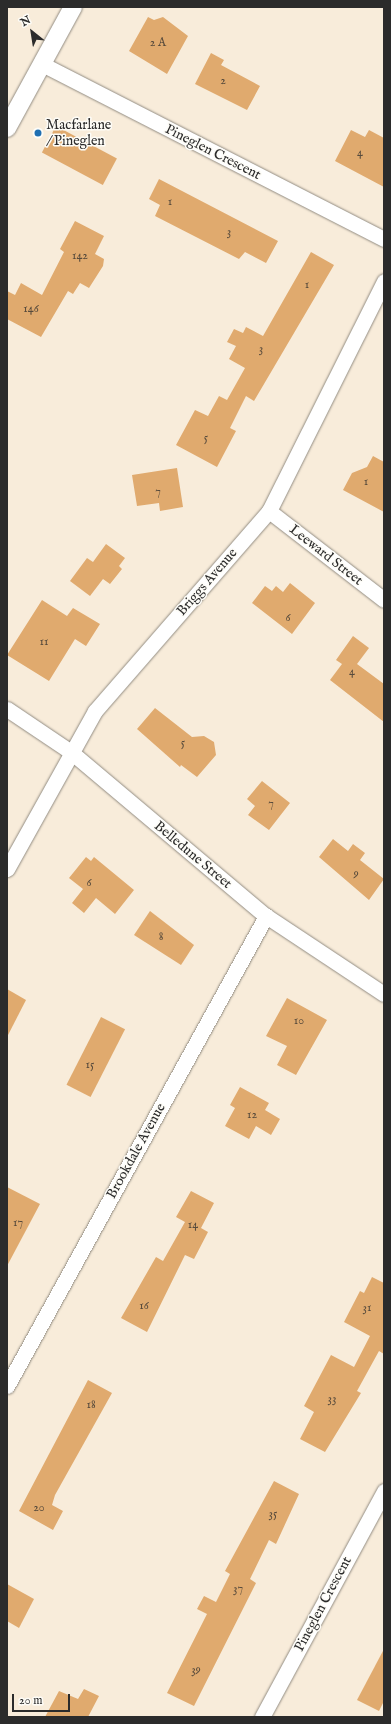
<!DOCTYPE html>
<style>
body{margin:0}
#map{position:relative;width:391px;height:1724px;overflow:hidden;background:#f8ecda;font-family:"IM FELL English",serif}
div>[style]{position:absolute}
[style*='--x']{left:calc(var(--x)*1px);top:calc(var(--y)*1px);width:calc(var(--w)*1px);rotate:calc(var(--a)*1deg)}
.building>*{inset:0;background:#e0aa6e;transform-origin:0 0}
.roads{filter:drop-shadow(0 0 1px #928c82) drop-shadow(0 0 1px #928c82)}
.minor>*{height:15px;margin:-7.5px;padding:0 7.5px;transform-origin:7.5px;border-radius:7.5px;background:#fff}
.tertiary>*{height:18px;margin:-9px;padding:0 9px;transform-origin:9px;border-radius:9px;background:#fff}
.dots>*{width:11px;height:11px;translate:-50% -50%;box-sizing:border-box;border:2px solid #fdfcf7;border-radius:50%}
span{translate:-50% -50%;white-space:nowrap;text-align:center;line-height:1.15;-webkit-text-stroke:3px #fdfcf7;paint-order:stroke}
.number-label{font-size:12px;color:#584b3c}
.number-label span{-webkit-text-stroke-width:0}
.poi-label{font-size:14px;color:#2b2b2b}
.left{translate:0 -50%;text-align:left}
.street-label{font-size:14px;color:#2b2b2b}
.frame{position:absolute;inset:0;border:8px solid #2b2b2b;pointer-events:none}
.north{position:absolute;left:12px;top:12px;width:40px;height:40px;-webkit-text-stroke:3px #fdfcf7;paint-order:stroke;rotate:330deg;font-size:11px;font-weight:700;line-height:16px;text-align:center;color:#2b2b2b}
.north::after{content:'';display:block;margin:auto;width:14px;height:18px;background:#2b2b2b;clip-path:polygon(50% 0,100% 100%,50% 72%,0 100%)}
.scale{position:absolute;left:12px;top:1694px;width:58px;height:18px;box-sizing:border-box;border:2px solid #2b2b2b;border-top:0;padding-left:5px;font-size:12px;line-height:14px;white-space:nowrap;color:#2b2b2b;-webkit-text-stroke:3px #fdfcf7;paint-order:stroke}
</style>
<div id="map">
<div class="building">
<i style="clip-path:polygon(148px 17px,154px 20px,163px 17px,188px 36px,167px 74px,129px 51px)"></i>
<i style="clip-path:polygon(211px 53px,224px 60px,221px 65px,260px 86px,247px 110px,195px 84px)"></i>
<i style="left:56px;top:126px;width:69px;height:30px;rotate:28deg"></i>
<i style="clip-path:polygon(351px 130px,365px 137px,369px 130px,384px 138px,384px 187px,335px 161px)"></i>
<i style="clip-path:polygon(159px 179px,278px 241px,266px 263px,245px 252px,239px 259px,155px 216px,160px 205px,149px 199px)"></i>
<i style="clip-path:polygon(75px 221px,104px 236px,95px 254px,104px 259px,103px 266px,89px 288px,80px 283px,73px 294px,68px 291px,41px 337px,7px 319px,7px 291px,15px 295px,21px 283px,42px 295px,64px 252px,60px 249px)"></i>
<i style="clip-path:polygon(311px 252px,334px 265px,254px 401px,246px 396px,230px 428px,236px 431px,217px 467px,176px 445px,195px 410px,208px 416px,219px 396px,227px 400px,245px 368px,229px 359px,236px 346px,227px 342px,234px 329px,243px 333px,246px 327px,263px 336px)"></i>
<i style="clip-path:polygon(373px 456px,384px 462px,384px 512px,343px 490px,352px 473px,367px 467px)"></i>
<i style="clip-path:polygon(177px 468px,183px 507px,160px 511px,159px 503px,137px 506px,132px 475px)"></i>
<i style="clip-path:polygon(106px 544px,125px 558px,119px 566px,122px 569px,110px 584px,103px 579px,90px 596px,70px 581px,87px 558px,93px 562px)"></i>
<i style="clip-path:polygon(290px 583px,315px 603px,292px 634px,252px 603px,265px 586px,272px 591px,276px 586px,283px 592px)"></i>
<i style="clip-path:polygon(42px 600px,67px 616px,73px 608px,100px 624px,86px 646px,75px 639px,49px 681px,7px 655px)"></i>
<i style="clip-path:polygon(353px 636px,369px 648px,357px 664px,384px 684px,384px 722px,330px 680px,342px 664px,336px 660px)"></i>
<i style="clip-path:polygon(155px 708px,192px 737px,204px 736px,214px 742px,216px 755px,197px 777px,181px 765px,180px 767px,137px 729px)"></i>
<i style="clip-path:polygon(262px 781px,290px 803px,269px 830px,248px 815px,255px 806px,247px 799px)"></i>
<i style="clip-path:polygon(333px 839px,348px 851px,353px 844px,365px 853px,360px 860px,384px 879px,369px 900px,319px 857px)"></i>
<i style="clip-path:polygon(86px 857px,91px 861px,94px 857px,134px 890px,115px 914px,96px 898px,84px 913px,72px 903px,83px 889px,69px 878px)"></i>
<i style="clip-path:polygon(150px 911px,194px 945px,181px 965px,134px 935px)"></i>
<i style="clip-path:polygon(7px 989px,26px 1000px,7px 1037px)"></i>
<i style="clip-path:polygon(287px 998px,327px 1020px,296px 1075px,277px 1065px,287px 1046px,266px 1036px)"></i>
<i style="left:101px;top:1017px;width:27px;height:76px;rotate:27deg"></i>
<i style="clip-path:polygon(240px 1087px,269px 1103px,265px 1110px,280px 1119px,271px 1135px,256px 1126px,249px 1139px,225px 1126px,235px 1108px,230px 1105px)"></i>
<i style="clip-path:polygon(7px 1187px,40px 1204px,7px 1266px)"></i>
<i style="clip-path:polygon(191px 1191px,214px 1203px,201px 1228px,208px 1232px,194px 1259px,185px 1255px,147px 1332px,121px 1318px,156px 1257px,163px 1261px,185px 1222px,176px 1217px)"></i>
<i style="clip-path:polygon(372px 1277px,384px 1283px,384px 1354px,379px 1351px,357px 1391px,361px 1393px,325px 1452px,300px 1439px,314px 1412px,304px 1406px,331px 1355px,354px 1367px,370px 1336px,344px 1322px,360px 1291px,364px 1293px)"></i>
<i style="clip-path:polygon(88px 1380px,112px 1393px,55px 1495px,52px 1505px,63px 1511px,53px 1530px,19px 1511px)"></i>
<i style="clip-path:polygon(274px 1481px,299px 1494px,276px 1544px,269px 1540px,250px 1579px,256px 1583px,194px 1706px,167px 1693px,207px 1614px,197px 1609px,204px 1596px,216px 1602px,230px 1574px,225px 1571px)"></i>
<i style="clip-path:polygon(7px 1584px,34px 1599px,19px 1628px,7px 1621px)"></i>
<i style="clip-path:polygon(384px 1649px,384px 1701px,379px 1711px,357px 1700px)"></i>
<i style="clip-path:polygon(84px 1689px,99px 1696px,88px 1717px,45px 1717px,59px 1691px,78px 1699px)"></i>
</div>
<div class="roads">
<div class="minor">
<i style="--x:42;--y:64;--w:384;--a:27.1"></i>
<i style="--x:269;--y:511;--w:145;--a:37.7"></i>
<i style="--x:7;--y:709;--w:77;--a:33.9"></i>
<i style="--x:71;--y:752;--w:255;--a:40.1"></i>
<i style="--x:266;--y:916;--w:141;--a:33.5"></i>
<i style="--x:7;--y:869;--w:181;--a:-60.9"></i>
<i style="--x:95;--y:711;--w:265;--a:-49"></i>
<i style="--x:269;--y:511;--w:257;--a:-63.4"></i>
<i style="--x:7;--y:1386;--w:537;--a:-61.14"></i>
<i style="--x:262;--y:1717;--w:257;--a:-61.6"></i>
</div>
<div class="tertiary">
<i style="--x:7;--y:128;--w:138;--a:-61.4"></i>
</div>
</div>
<div class="dots">
<i style="left:38px;top:133px;background:#1f6fb2"></i>
</div>
<div class="number-label">
<span style="left:158px;top:43px">2 A</span>
<span style="left:223px;top:81px">2</span>
<span style="left:360px;top:153px">4</span>
<span style="left:170px;top:202px">1</span>
<span style="left:229px;top:232px">3</span>
<span style="left:80px;top:256px">142</span>
<span style="left:307px;top:285px">1</span>
<span style="left:31px;top:309px">146</span>
<span style="left:261px;top:349px">3</span>
<span style="left:206px;top:438px">5</span>
<span style="left:366px;top:482px">1</span>
<span style="left:158px;top:492px">7</span>
<span style="left:288px;top:618px">6</span>
<span style="left:44px;top:642px">11</span>
<span style="left:352px;top:672px">4</span>
<span style="left:183px;top:743px">5</span>
<span style="left:271px;top:804px">7</span>
<span style="left:356px;top:874px">9</span>
<span style="left:89px;top:883px">6</span>
<span style="left:161px;top:937px">8</span>
<span style="left:299px;top:1021px">10</span>
<span style="left:90px;top:1065px">15</span>
<span style="left:252px;top:1115px">12</span>
<span style="left:18px;top:1223px">17</span>
<span style="left:193px;top:1225px">14</span>
<span style="left:144px;top:1306px">16</span>
<span style="left:367px;top:1308px">31</span>
<span style="left:332px;top:1399px">33</span>
<span style="left:91px;top:1405px">18</span>
<span style="left:39px;top:1508px">20</span>
<span style="left:273px;top:1514px">35</span>
<span style="left:238px;top:1589px">37</span>
<span style="left:196px;top:1670px">39</span>
</div>
<div class="poi-label">
<span class="left" style="left:46px;top:133px">Macfarlane<br>/ Pineglen</span>
</div>
<div class="street-label">
<span style="left:213px;top:152px;rotate:27deg">Pineglen Crescent</span>
<span style="left:326px;top:555px;rotate:38deg">Leeward Street</span>
<span style="left:207px;top:582px;rotate:-49deg">Briggs Avenue</span>
<span style="left:193px;top:855px;rotate:40deg">Belledune Street</span>
<span style="left:136px;top:1151px;rotate:-61deg">Brookdale Avenue</span>
<span style="left:323px;top:1604px;rotate:-62deg">Pineglen Crescent</span>
</div>
<div class="frame"></div>
<div class="north">N</div>
<div class="scale">20 m</div>
</div>
